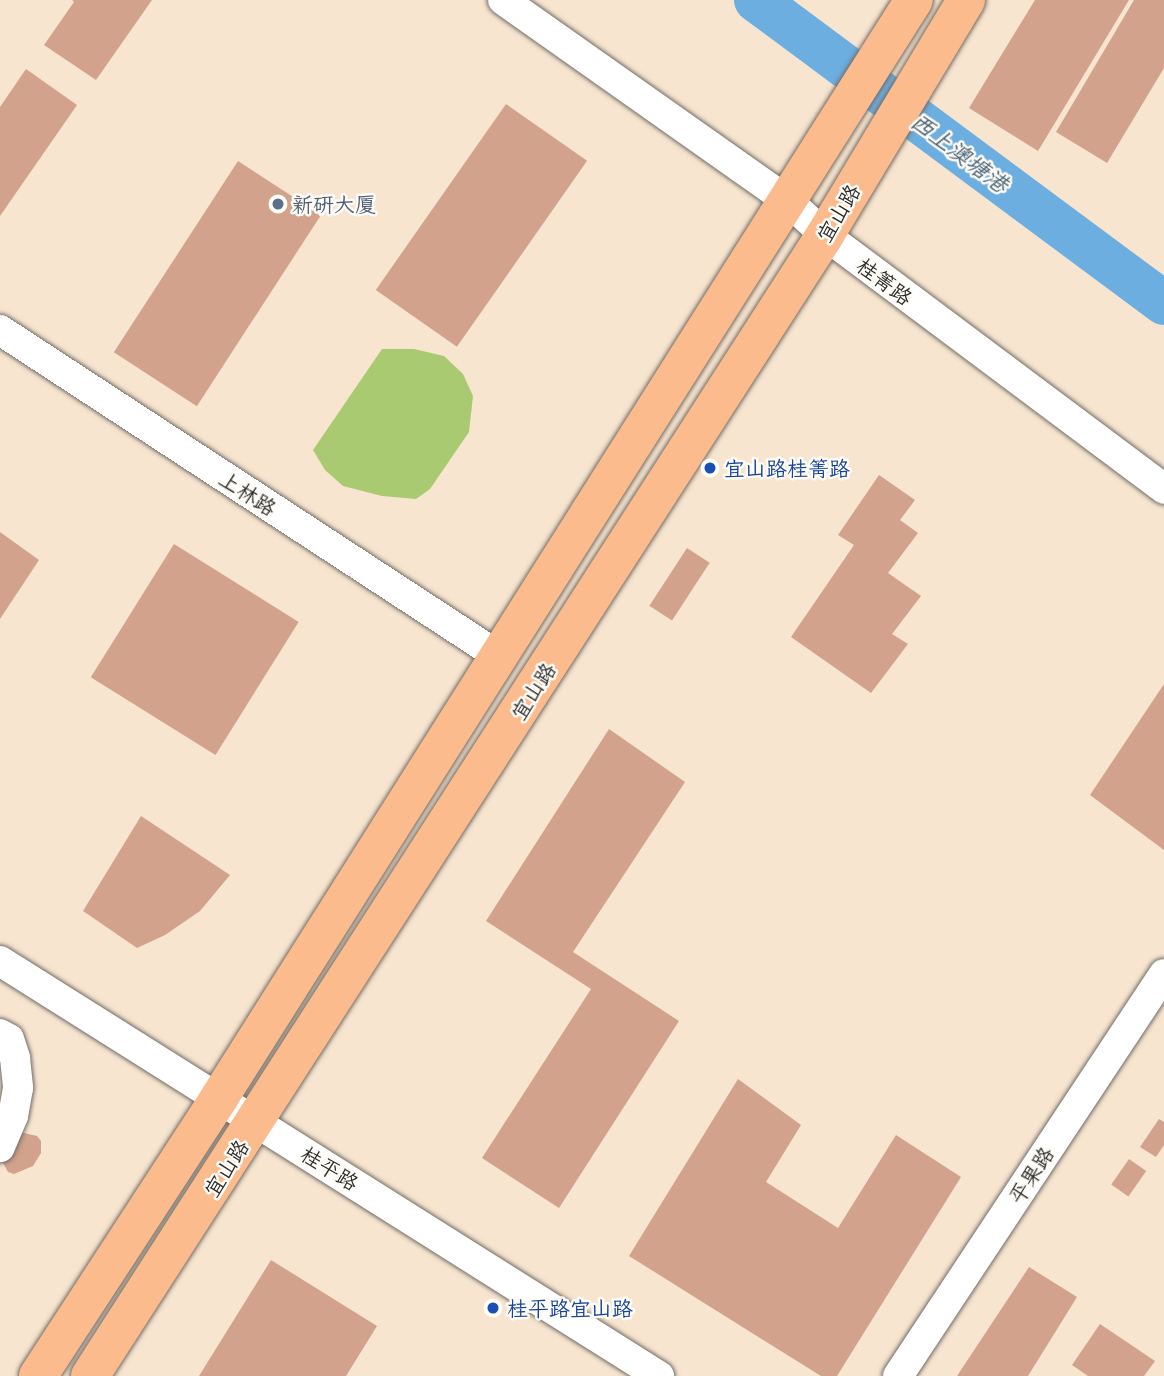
<!DOCTYPE html>
<meta charset="utf-8">
<style>
body{margin:0}
#map{position:relative;width:1164px;height:1376px;overflow:hidden;background:#f7e5d0;font-family:Mali,"LXGW WenKai TC",sans-serif}
div>[style]{position:absolute}
[style*='--x']{left:calc(var(--x)*1px);top:calc(var(--y)*1px);width:calc(var(--w)*1px);rotate:calc(var(--a)*1deg)}
.green>*{inset:0;background:#aaca72}
.river>*{height:44px;margin:-22px;padding:0 22px;transform-origin:22px;border-radius:22px;background:#6caee0}
.building>*{inset:0;background:#d2a28c;transform-origin:0 0}
.roads{filter:drop-shadow(0 0 2px #726c65) drop-shadow(0 0 2px #726c65)}
.minor>*{height:30px;margin:-15px;padding:0 15px;transform-origin:15px;border-radius:15px;background:#fff}
.major>*{height:38px;margin:-19px;padding:0 19px;transform-origin:19px;border-radius:19px;background:#fbbb8d}
.dots>*{width:19px;height:19px;translate:-50% -50%;box-sizing:border-box;border:4px solid #fdfcf7;border-radius:50%}
span{translate:-50% -50%;white-space:nowrap;text-align:center;line-height:1.15;-webkit-text-stroke:5px #fdfcf7;paint-order:stroke}
.service-label{font-size:21px;color:#4e5e75}
.left{translate:0 -50%;text-align:left}
.street-label{font-size:21px;color:#2b2b2b}
.transit-label{font-size:21px;color:#164399}
.water-label{font-size:23px;color:#455f73;font-style:italic}
</style>
<div id="map">
<div class="green">
<i style="clip-path:polygon(382px 349px,414px 349px,444px 356px,463px 374px,473px 396px,469px 432px,430px 489px,416px 499px,382px 496px,343px 486px,325px 470px,313px 450px)"></i>
</div>
<div class="river">
<i style="--x:756;--y:0;--w:508;--a:36.6"></i>
</div>
<div class="building">
<i style="clip-path:polygon(72px 0,152px 0,96px 80px,44px 45px,74px 2px)"></i>
<i style="clip-path:polygon(1035px 0,1129px 0,1038px 151px,969px 108px)"></i>
<i style="clip-path:polygon(1134px 0,1164px 0,1164px 68px,1107px 163px,1056px 132px)"></i>
<i style="clip-path:polygon(26px 69px,77px 105px,0 216px,0 107px)"></i>
<i style="left:506px;top:104px;width:99px;height:227px;rotate:35deg"></i>
<i style="left:238px;top:161px;width:99px;height:228px;rotate:33deg"></i>
<i style="clip-path:polygon(879px 475px,915px 500px,900px 520px,918px 533px,888px 573px,921px 596px,892px 634px,908px 644px,871px 693px,791px 637px,854px 545px,838px 535px)"></i>
<i style="clip-path:polygon(0 532px,39px 560px,0 619px)"></i>
<i style="left:174px;top:544px;width:147px;height:157px;rotate:32deg"></i>
<i style="left:687px;top:548px;width:27px;height:69px;rotate:33deg"></i>
<i style="clip-path:polygon(1164px 684px,1164px 850px,1090px 795px)"></i>
<i style="clip-path:polygon(609px 729px,685px 782px,573px 952px,679px 1021px,559px 1208px,482px 1158px,591px 989px,486px 921px)"></i>
<i style="clip-path:polygon(141px 816px,230px 875px,200px 911px,165px 935px,137px 948px,83px 911px)"></i>
<i style="clip-path:polygon(738px 1079px,801px 1125px,766px 1182px,838px 1228px,896px 1135px,961px 1177px,837px 1376px,821px 1376px,629px 1256px)"></i>
<i style="clip-path:polygon(1159px 1119px,1164px 1122px,1164px 1145px,1156px 1157px,1140px 1147px)"></i>
<i style="clip-path:polygon(24px 1133px,37px 1136px,41px 1141px,41px 1153px,33px 1166px,14px 1174px,8px 1172px,2px 1161px,17px 1136px)"></i>
<i style="left:1129px;top:1159px;width:21px;height:31px;rotate:35deg"></i>
<i style="clip-path:polygon(271px 1260px,377px 1326px,346px 1376px,199px 1376px)"></i>
<i style="clip-path:polygon(1029px 1267px,1077px 1297px,1028px 1376px,957px 1376px)"></i>
<i style="clip-path:polygon(1100px 1324px,1155px 1361px,1144px 1376px,1088px 1376px,1072px 1365px)"></i>
</div>
<div class="roads">
<div class="minor">
<i style="--x:503;--y:0;--w:349;--a:35.2"></i>
<i style="--x:788;--y:201;--w:50;--a:42.6"></i>
<i style="--x:825;--y:235;--w:424;--a:36.8"></i>
<i style="--x:0;--y:330;--w:594;--a:33.18"></i>
<i style="--x:0;--y:961;--w:779;--a:32.2"></i>
<i style="--x:0;--y:1034;--w:10;--a:29"></i>
<i style="--x:9;--y:1039;--w:20;--a:72"></i>
<i style="--x:15;--y:1058;--w:30;--a:84"></i>
<i style="--x:18;--y:1088;--w:28;--a:100"></i>
<i style="--x:13;--y:1116;--w:34;--a:113"></i>
<i style="--x:898;--y:1376;--w:482;--a:-56.5"></i>
</div>
<div class="major">
<i style="--x:38;--y:1376;--w:332;--a:-56.9"></i>
<i style="--x:219;--y:1098;--w:1299;--a:-57.67"></i>
<i style="--x:90;--y:1376;--w:1357;--a:-57.21"></i>
<i style="--x:825;--y:235;--w:274;--a:-59"></i>
</div>
</div>
<div class="dots">
<i style="left:278px;top:204px;background:#5c6f8a"></i>
<i style="left:710px;top:468px;background:#1a4fb4"></i>
<i style="left:493px;top:1308px;background:#1a4fb4"></i>
</div>
<div class="service-label">
<span class="left" style="left:292px;top:204px">新研大厦</span>
</div>
<div class="street-label">
<span style="left:838px;top:213px;rotate:-59deg">宜山路</span>
<span style="left:885px;top:281px;rotate:37deg">桂箐路</span>
<span style="left:248px;top:493px;rotate:33deg">上林路</span>
<span style="left:533px;top:691px;rotate:-57deg">宜山路</span>
<span style="left:226px;top:1168px;rotate:-57deg">宜山路</span>
<span style="left:330px;top:1168px;rotate:32deg">桂平路</span>
<span style="left:1031px;top:1175px;rotate:-57deg">平果路</span>
</div>
<div class="transit-label">
<span class="left" style="left:724px;top:468px">宜山路桂箐路</span>
<span class="left" style="left:507px;top:1308px">桂平路宜山路</span>
</div>
<div class="water-label">
<span style="left:960px;top:152px;rotate:37deg">西上澳塘港</span>
</div>
</div>
